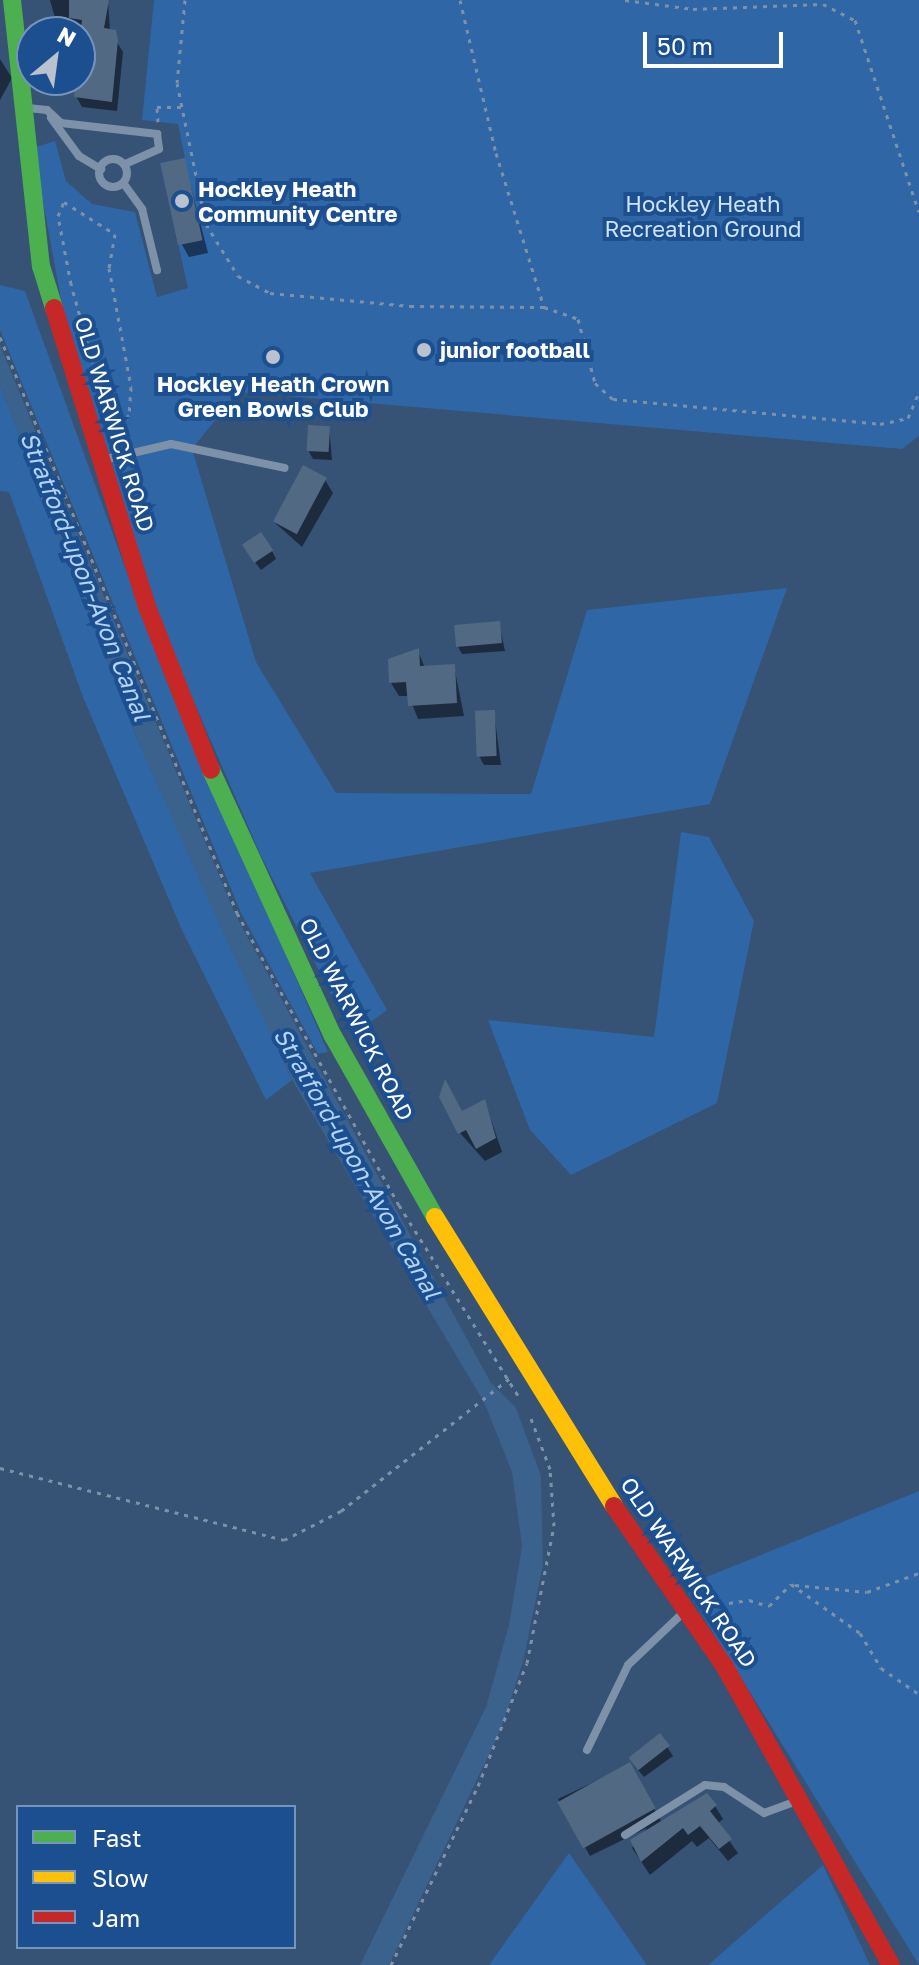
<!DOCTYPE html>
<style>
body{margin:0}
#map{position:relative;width:919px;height:1965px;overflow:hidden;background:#365274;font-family:"Golos Text",sans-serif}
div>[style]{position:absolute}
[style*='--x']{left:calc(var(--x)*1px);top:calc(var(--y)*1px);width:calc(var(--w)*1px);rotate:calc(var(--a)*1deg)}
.green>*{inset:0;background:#2f66a5}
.water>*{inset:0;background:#3b618d}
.shadow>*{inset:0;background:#0007}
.building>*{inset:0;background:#526984;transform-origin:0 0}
.path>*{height:3px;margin-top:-1.5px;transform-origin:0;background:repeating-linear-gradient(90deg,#7d92a8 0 4px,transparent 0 10px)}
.lane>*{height:8px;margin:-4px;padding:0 4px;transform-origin:4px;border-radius:4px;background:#7d92a8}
.lane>.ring{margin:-4px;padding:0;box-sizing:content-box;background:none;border:8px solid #7d92a8;border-radius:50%}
.street>*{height:16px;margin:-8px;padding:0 8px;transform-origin:8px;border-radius:8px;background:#7d92a8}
.fast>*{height:18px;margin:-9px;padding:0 9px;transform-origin:9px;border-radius:9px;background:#4caf50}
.slow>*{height:18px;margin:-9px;padding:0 9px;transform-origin:9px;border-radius:9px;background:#ffc107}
.jam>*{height:18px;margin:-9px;padding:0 9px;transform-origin:9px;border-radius:9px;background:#c62828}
.dots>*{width:22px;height:22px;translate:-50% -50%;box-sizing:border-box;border:4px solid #1b4f8f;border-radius:50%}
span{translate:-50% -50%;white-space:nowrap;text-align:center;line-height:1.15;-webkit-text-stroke:8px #1b4f8f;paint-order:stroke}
.poi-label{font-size:22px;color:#fff;font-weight:700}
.left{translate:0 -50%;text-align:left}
.park-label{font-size:22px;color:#cfe3fa}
.street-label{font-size:22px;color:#fff}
.water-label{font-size:24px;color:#b5d3f5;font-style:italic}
.legend{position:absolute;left:16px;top:1805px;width:280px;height:144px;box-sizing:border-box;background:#1b4f8f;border:2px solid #7695bc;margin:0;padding:10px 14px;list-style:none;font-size:24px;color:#fff}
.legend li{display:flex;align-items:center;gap:16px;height:40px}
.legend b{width:40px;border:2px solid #7695bc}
.north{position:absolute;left:16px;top:16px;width:80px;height:80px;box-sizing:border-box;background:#1b4f8f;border:2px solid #7695bc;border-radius:50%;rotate:29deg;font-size:22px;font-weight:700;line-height:32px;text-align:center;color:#fff}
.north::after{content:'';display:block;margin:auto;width:28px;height:36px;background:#b9c2ce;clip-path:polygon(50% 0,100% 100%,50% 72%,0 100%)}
.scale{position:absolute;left:643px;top:32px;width:140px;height:36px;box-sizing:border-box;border:4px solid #fff;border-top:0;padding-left:10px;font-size:24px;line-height:28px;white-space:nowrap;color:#fff;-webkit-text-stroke:6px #1b4f8f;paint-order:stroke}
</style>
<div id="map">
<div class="green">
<i style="clip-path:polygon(154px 0,919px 0,919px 436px,902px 449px,238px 392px,192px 449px,256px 662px,336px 793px,531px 794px,587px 610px,787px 588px,710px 804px,310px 873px,387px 1010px,352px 1036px,261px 856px,150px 601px,64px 315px,33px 148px,55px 141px,66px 181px,92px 204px,135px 212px,157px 297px,188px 288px,160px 163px,185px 158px,178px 124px,142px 120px)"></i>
<i style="clip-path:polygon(0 285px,25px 291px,163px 672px,328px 1052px,318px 1054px,241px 913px,0 330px)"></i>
<i style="clip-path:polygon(0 385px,138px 741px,292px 1080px,266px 1100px,181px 928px,83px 697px,9px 492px,0 491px)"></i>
<i style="clip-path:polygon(681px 832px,709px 837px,754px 921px,717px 1103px,571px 1175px,530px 1130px,488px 1020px,654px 1037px)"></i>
<i style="clip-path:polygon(919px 1491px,919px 1965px,684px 1586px)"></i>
<i style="clip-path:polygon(569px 1853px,647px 1965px,489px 1965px)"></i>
<i style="clip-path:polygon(823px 1865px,870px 1965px,708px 1965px)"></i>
</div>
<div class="water">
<i style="clip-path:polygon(0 345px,235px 914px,491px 1383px,516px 1408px,541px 1476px,543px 1565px,523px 1662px,501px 1729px,389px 1965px,360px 1965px,486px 1707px,509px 1625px,522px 1546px,512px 1472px,484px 1402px,292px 1080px,215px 915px,138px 741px,0 385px)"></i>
</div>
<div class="shadow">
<i style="clip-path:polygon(50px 0,108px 0,110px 31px,123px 52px,117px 111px,82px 107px,76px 96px,83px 28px,55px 18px)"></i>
<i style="clip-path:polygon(0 59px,12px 78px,0 100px)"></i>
<i style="clip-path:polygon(184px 160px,208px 253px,189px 257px,181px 243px)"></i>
<i style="clip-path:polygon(329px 428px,332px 460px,313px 459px,308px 450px)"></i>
<i style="clip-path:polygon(325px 480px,333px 493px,302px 547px,273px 521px)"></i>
<i style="clip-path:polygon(272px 551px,276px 559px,261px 570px,249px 554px)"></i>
<i style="clip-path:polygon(499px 623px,505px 651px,462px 654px,457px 645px)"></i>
<i style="clip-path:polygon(418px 651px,425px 668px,454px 666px,464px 716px,418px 719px,409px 696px,399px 696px,391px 683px)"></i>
<i style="clip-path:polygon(494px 712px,501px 765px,484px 765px,479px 756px)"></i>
<i style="clip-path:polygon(485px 1102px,502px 1152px,485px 1161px,460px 1133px,462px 1114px)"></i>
<i style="clip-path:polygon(660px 1736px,673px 1756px,644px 1777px,635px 1766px)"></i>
<i style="clip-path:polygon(630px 1765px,662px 1823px,715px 1806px,723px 1819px,717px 1824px,738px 1853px,728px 1861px,709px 1838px,697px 1847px,692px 1841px,650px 1875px,632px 1848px,647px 1828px,590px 1856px,558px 1799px)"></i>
</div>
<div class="building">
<i style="clip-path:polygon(69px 0,109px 0,104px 28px,116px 30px,118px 40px,112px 102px,74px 97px,82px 20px,69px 18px)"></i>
<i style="left:185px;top:158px;width:84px;height:25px;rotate:78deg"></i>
<i style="left:308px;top:425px;width:22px;height:26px;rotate:3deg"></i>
<i style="left:303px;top:465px;width:27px;height:64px;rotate:28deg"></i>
<i style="left:261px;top:532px;width:22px;height:23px;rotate:56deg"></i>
<i style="left:500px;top:621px;width:22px;height:46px;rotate:85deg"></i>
<i style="clip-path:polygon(419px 648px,420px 666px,455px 664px,457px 703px,408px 706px,406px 682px,389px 683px,388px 659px)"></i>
<i style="left:495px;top:710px;width:46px;height:20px;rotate:88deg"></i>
<i style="clip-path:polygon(445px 1079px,462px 1111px,485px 1099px,496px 1138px,476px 1149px,466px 1130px,458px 1134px,439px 1097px)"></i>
<i style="left:660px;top:1733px;width:16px;height:40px;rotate:52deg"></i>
<i style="left:630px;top:1762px;width:53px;height:83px;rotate:61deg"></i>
<i style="clip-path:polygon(707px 1793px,717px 1805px,710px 1811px,732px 1839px,719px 1849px,700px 1826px,688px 1835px,683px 1828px,641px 1862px,630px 1840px)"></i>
</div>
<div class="path">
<i style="--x:185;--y:0;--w:83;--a:95.5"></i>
<i style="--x:177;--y:83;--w:144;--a:78.4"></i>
<i style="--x:206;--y:224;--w:61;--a:58.4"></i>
<i style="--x:238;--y:276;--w:36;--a:28"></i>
<i style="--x:270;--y:293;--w:141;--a:5.3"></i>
<i style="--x:410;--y:306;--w:134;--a:0.4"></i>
<i style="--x:460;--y:0;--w:157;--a:76.8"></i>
<i style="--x:496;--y:153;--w:161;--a:72.7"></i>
<i style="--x:544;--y:307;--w:36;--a:19"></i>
<i style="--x:578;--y:319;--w:66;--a:75.1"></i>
<i style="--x:595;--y:383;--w:24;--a:42"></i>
<i style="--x:613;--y:399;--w:268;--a:5.3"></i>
<i style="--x:880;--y:424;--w:29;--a:-12"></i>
<i style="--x:908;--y:418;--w:28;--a:-67"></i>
<i style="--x:625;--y:0;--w:69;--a:7.5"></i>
<i style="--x:693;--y:9;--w:130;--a:-2.2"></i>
<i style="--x:823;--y:4;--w:36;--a:27"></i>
<i style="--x:855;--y:20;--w:202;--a:71.6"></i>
<i style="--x:158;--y:122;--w:15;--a:-94"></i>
<i style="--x:157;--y:107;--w:26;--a:0"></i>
<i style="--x:64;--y:202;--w:60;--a:32.1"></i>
<i style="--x:115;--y:234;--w:35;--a:100"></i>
<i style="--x:109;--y:268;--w:121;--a:79.5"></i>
<i style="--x:131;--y:387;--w:28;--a:94"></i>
<i style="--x:129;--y:415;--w:15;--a:132"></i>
<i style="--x:119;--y:426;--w:20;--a:-131"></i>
<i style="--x:106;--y:411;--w:132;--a:-105.4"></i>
<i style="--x:71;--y:284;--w:69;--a:-100.8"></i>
<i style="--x:58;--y:216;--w:15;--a:-67"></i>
<i style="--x:0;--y:337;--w:623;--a:67.63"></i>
<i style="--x:237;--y:913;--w:334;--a:61"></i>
<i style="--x:399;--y:1205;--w:230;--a:58"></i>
<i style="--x:0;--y:1468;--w:293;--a:14.2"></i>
<i style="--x:284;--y:1540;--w:64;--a:-27"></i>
<i style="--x:341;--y:1511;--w:214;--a:-38.2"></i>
<i style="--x:795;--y:1585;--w:72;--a:5.6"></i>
<i style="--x:867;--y:1592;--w:55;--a:-20.1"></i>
<i style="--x:709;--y:1606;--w:40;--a:-8.5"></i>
<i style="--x:749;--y:1600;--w:21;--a:17"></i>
<i style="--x:769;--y:1606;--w:31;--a:-45"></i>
<i style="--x:791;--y:1584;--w:85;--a:35.4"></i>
<i style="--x:860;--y:1633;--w:41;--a:59"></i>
<i style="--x:881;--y:1668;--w:46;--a:34.4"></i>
<i style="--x:391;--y:1965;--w:199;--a:-64.1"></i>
<i style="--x:478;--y:1786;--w:132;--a:-68.3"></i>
<i style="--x:527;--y:1663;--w:140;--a:-78.9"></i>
<i style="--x:554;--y:1526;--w:57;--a:-94"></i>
<i style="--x:550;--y:1469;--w:60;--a:-110.6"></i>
</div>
<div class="lane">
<i style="--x:28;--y:108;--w:19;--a:6"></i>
<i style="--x:47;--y:110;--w:19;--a:43"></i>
<i style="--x:61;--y:123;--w:97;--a:6.5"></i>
<i style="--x:157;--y:134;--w:15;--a:82"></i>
<i style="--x:159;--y:149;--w:36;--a:156"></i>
<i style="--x:51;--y:118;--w:47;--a:53.6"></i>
<i style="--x:79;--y:156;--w:26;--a:31"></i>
<i class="ring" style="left:99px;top:159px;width:20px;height:20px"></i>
<i style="--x:124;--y:184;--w:31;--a:54"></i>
<i style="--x:142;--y:209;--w:63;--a:76.2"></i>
<i style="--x:103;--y:460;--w:70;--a:-13.2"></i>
<i style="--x:171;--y:444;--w:116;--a:11.9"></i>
<i style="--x:587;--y:1750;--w:94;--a:-64.2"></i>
<i style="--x:628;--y:1665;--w:79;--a:-43.5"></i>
<i style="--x:625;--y:1835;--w:94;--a:-32"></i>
<i style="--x:705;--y:1785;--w:19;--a:6"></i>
<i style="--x:724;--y:1787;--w:48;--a:33"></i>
<i style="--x:764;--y:1813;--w:35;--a:-20"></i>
</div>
<div class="street">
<i style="--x:51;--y:32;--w:4;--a:-90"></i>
</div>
<div class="fast">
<i style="--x:12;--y:0;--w:268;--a:83.8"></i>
<i style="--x:41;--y:266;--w:44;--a:72.8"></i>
<i style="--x:211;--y:770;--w:293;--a:65.4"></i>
<i style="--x:333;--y:1036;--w:208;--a:60.6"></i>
</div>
<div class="slow">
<i style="--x:435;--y:1217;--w:340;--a:58.2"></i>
</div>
<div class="jam">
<i style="--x:54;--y:308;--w:310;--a:72.7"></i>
<i style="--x:146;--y:604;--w:178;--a:68.6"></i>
<i style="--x:614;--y:1506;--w:196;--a:55.4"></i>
<i style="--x:725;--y:1667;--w:341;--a:60.9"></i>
</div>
<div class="dots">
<i style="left:182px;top:201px;background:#b9c2ce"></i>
<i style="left:424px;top:350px;background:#b9c2ce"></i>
<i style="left:273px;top:357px;background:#b9c2ce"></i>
</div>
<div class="poi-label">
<span class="left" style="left:198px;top:201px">Hockley Heath<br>Community Centre</span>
<span class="left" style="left:440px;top:350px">junior football</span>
<span style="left:273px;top:396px">Hockley Heath Crown<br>Green Bowls Club</span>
</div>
<div class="park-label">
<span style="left:703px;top:216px">Hockley Heath<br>Recreation Ground</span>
</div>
<div class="street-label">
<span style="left:115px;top:424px;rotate:73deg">OLD WARWICK ROAD</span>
<span style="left:357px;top:1019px;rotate:63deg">OLD WARWICK ROAD</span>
<span style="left:689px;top:1572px;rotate:56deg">OLD WARWICK ROAD</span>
</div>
<div class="water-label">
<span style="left:86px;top:576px;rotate:68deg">Stratford-upon-Avon Canal</span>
<span style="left:358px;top:1163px;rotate:60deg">Stratford-upon-Avon Canal</span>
</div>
<ul class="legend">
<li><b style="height:10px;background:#4caf50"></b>Fast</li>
<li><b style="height:10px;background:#ffc107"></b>Slow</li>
<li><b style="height:10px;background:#c62828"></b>Jam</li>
</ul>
<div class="north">N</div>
<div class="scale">50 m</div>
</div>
